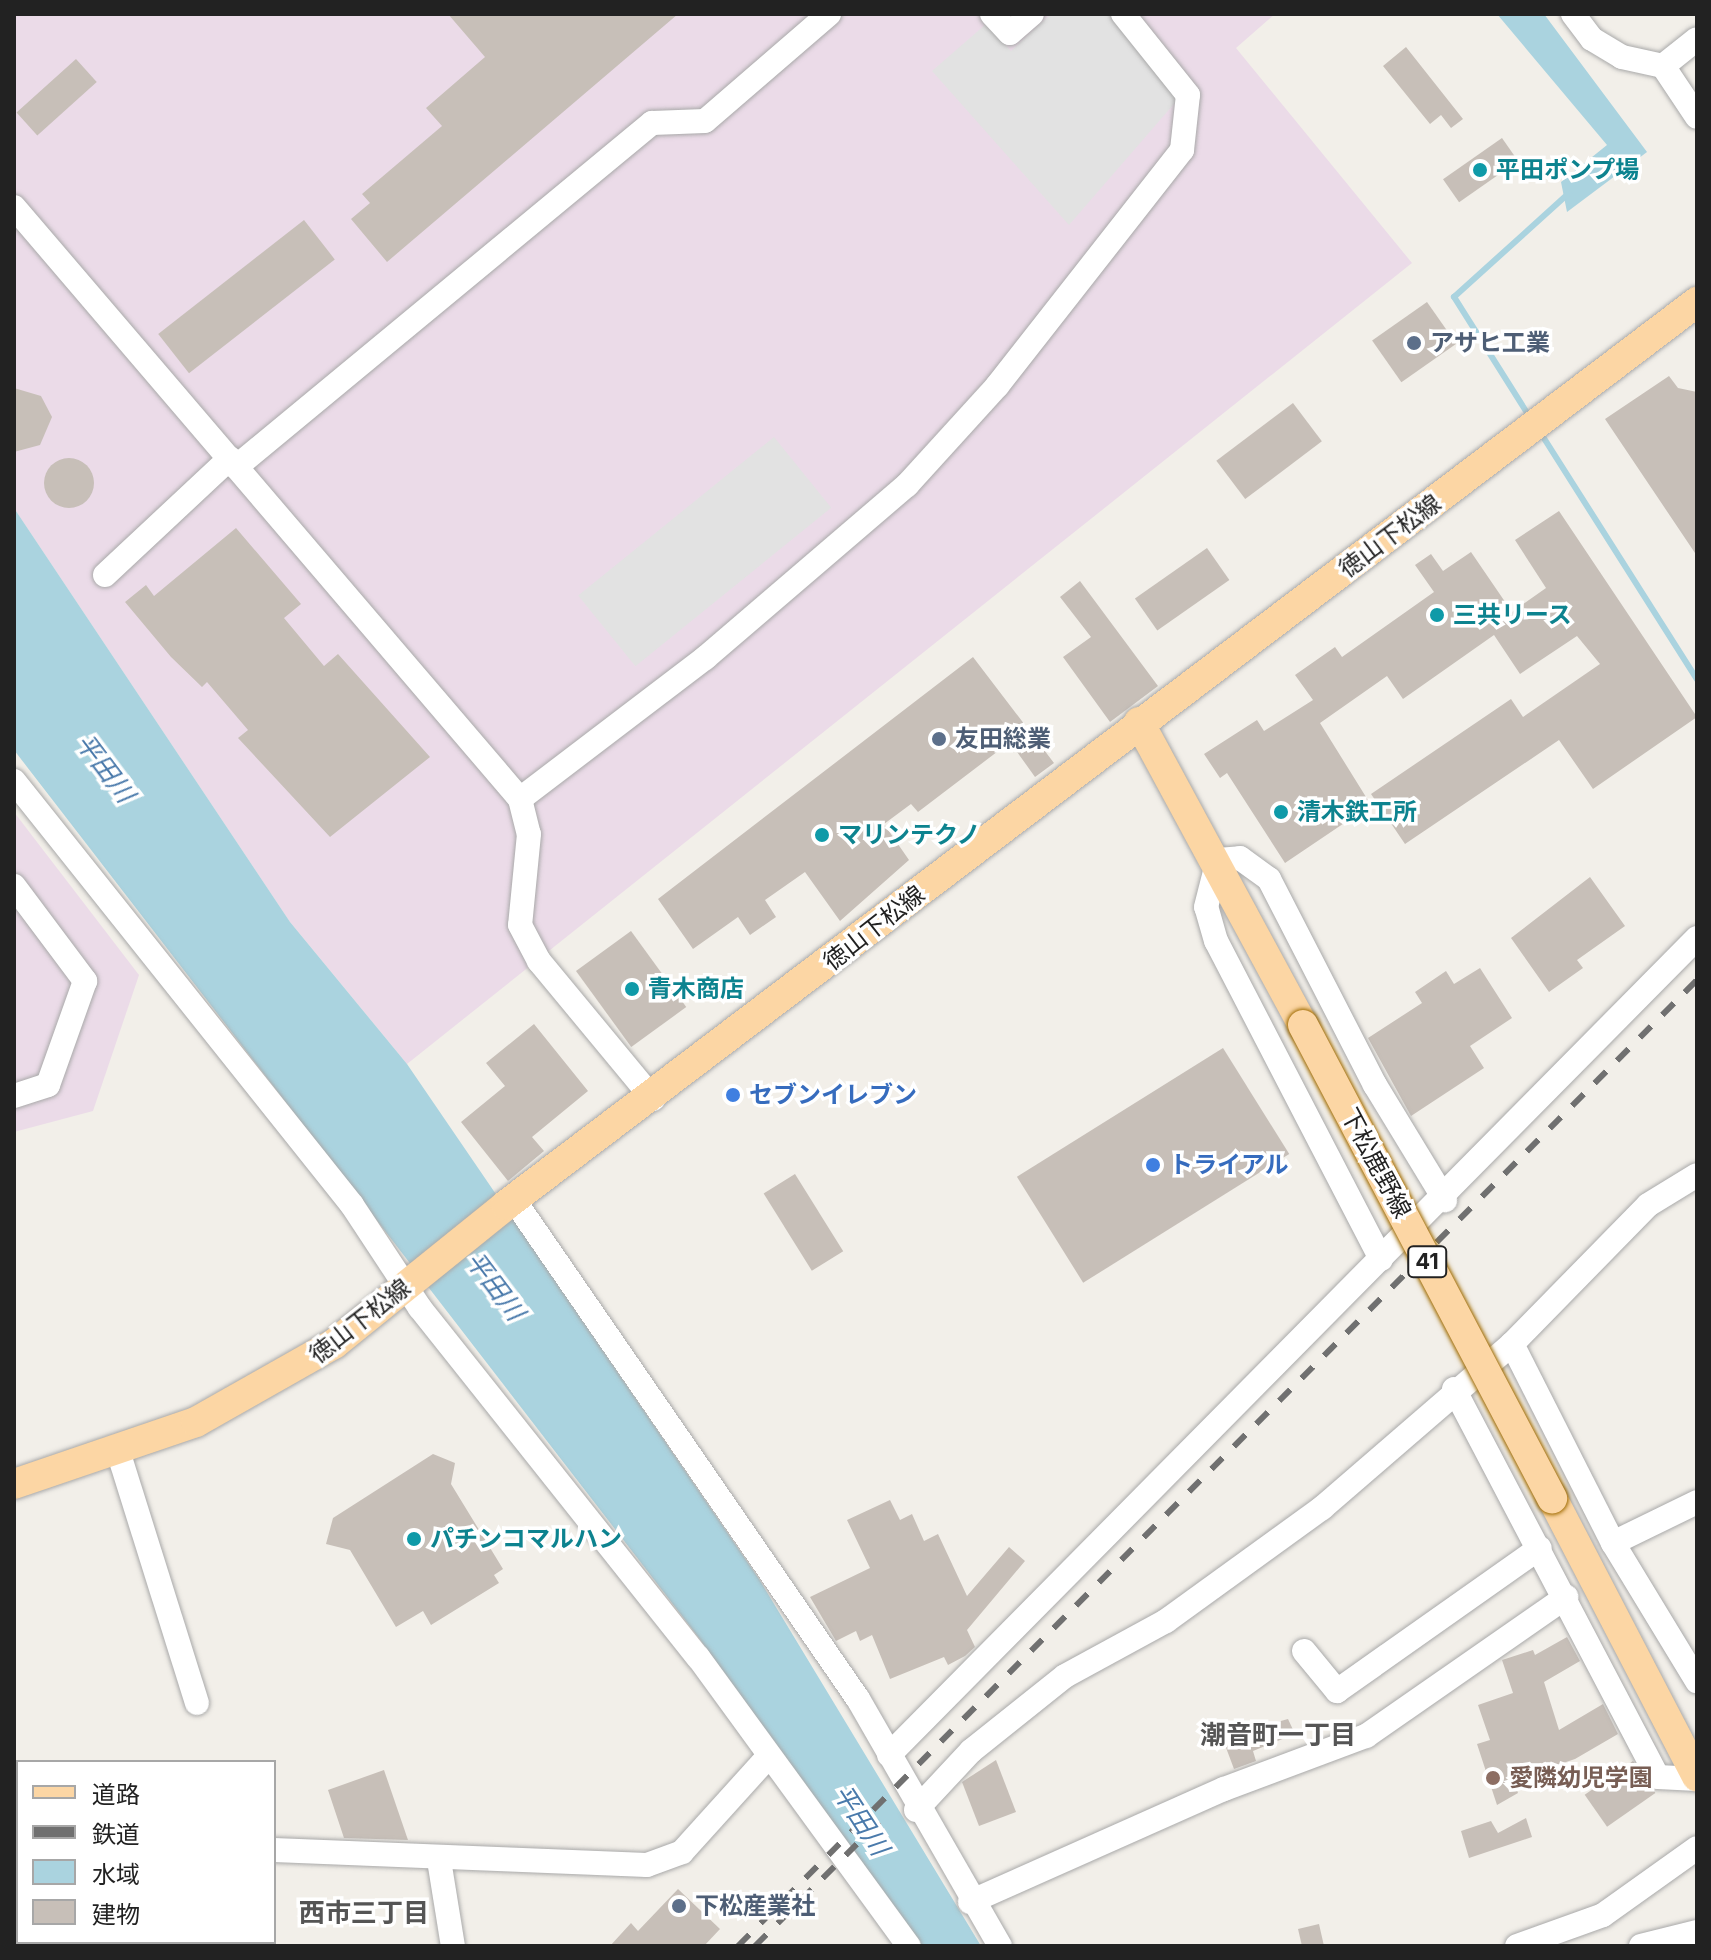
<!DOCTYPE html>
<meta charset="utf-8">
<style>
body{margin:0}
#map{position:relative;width:1711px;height:1960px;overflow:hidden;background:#f2efe9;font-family:Inter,"Noto Sans JP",sans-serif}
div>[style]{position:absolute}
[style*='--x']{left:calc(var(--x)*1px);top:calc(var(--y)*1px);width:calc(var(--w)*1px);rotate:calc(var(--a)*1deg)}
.industrial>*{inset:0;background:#ebdbe8}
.parking>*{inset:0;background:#e2e2e2;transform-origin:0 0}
.water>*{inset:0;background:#aad3df}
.stream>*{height:6px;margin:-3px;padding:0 3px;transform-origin:3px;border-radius:3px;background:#aad3df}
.building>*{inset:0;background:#c7bfb8;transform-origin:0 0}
.round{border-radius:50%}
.roads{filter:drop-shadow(0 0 2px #a9a9a9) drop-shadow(0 0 2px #a9a9a9)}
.minor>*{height:24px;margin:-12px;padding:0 12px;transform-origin:12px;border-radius:12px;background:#fff}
.major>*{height:30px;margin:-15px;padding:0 15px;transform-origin:15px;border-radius:15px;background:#fcd6a4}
.rail>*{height:6px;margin-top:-3px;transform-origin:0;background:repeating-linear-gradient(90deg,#707070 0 16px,transparent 0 32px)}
.bridges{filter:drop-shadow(0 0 2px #a06b00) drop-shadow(0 0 2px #a06b00)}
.major-bridge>*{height:30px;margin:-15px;padding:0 15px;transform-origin:15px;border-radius:15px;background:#fcd6a4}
.dots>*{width:22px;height:22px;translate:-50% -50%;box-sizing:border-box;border:4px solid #fff;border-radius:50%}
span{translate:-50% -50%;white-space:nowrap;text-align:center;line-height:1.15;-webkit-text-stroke:7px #fff;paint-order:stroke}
.shield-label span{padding:2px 6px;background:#fff;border:2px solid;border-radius:6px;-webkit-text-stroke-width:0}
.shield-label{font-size:22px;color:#222;font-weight:700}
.culture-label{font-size:24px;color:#0d838f;font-weight:700}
.left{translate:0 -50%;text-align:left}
.service-label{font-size:24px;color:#4e5e75;font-weight:700}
.street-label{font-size:24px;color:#222}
.shop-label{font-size:24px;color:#366cbe;font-weight:700}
.education-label{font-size:24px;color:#785e54;font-weight:700}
.water-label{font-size:26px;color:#4a7aab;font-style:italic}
.neighbourhood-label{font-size:26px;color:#555;font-weight:700}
.frame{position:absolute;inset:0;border:16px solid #222;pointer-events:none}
.legend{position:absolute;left:16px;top:1760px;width:260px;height:184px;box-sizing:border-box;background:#fff;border:2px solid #a7a7a7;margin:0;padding:10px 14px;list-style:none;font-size:24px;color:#222}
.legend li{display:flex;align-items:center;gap:16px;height:40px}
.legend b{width:40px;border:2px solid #a7a7a7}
</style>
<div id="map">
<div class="industrial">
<i style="clip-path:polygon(14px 14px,1275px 14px,1236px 48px,1412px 263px,407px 1064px,290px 922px,14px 508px)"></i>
<i style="clip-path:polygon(14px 812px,139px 975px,93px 1111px,14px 1132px)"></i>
</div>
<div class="parking">
<i style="clip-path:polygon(1051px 14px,1111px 14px,1180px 97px,1069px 225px,932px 71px,986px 24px,1011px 51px)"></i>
<i style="left:774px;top:437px;width:91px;height:252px;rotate:51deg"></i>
</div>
<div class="water">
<i style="clip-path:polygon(1497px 14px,1544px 14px,1647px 152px,1567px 212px,1561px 182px,1607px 145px)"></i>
<i style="clip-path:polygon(14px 508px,290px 922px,407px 1064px,759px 1579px,981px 1946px,921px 1946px,699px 1638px,14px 750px)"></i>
</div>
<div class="stream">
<i style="--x:1529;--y:416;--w:141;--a:-122.2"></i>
<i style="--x:1454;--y:297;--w:155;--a:-42.1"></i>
<i style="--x:1540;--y:432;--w:293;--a:57.6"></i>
</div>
<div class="building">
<i style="clip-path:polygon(448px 14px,678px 14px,387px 262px,351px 219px,370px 203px,362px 194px,442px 126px,426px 108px,485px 57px)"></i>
<i style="clip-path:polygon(1406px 47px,1463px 119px,1451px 128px,1441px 115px,1430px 124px,1383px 66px)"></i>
<i style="left:76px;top:59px;width:31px;height:80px;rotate:48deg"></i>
<i style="left:1502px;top:138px;width:28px;height:72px;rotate:55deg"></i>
<i style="left:304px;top:220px;width:50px;height:185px;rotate:52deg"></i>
<i style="left:1427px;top:302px;width:51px;height:67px;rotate:55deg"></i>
<i style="clip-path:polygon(1669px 376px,1678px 388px,1697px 392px,1697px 556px,1605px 419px)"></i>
<i style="clip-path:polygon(14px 388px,41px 396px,52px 417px,40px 445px,14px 452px)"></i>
<i style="left:1293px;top:403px;width:48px;height:96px;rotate:53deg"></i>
<i class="round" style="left:44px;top:458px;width:50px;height:50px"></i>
<i style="clip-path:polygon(1559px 511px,1697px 717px,1593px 789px,1559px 740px,1405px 844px,1371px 794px,1511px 699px,1523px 717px,1600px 664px,1577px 636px,1520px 674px,1494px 635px,1403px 699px,1387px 676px,1320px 723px,1371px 805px,1285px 863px,1227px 773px,1220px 778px,1204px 754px,1257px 720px,1264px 731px,1313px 700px,1295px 675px,1335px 647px,1342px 657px,1434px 592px,1415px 565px,1431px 554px,1443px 571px,1471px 552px,1512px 612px,1546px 588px,1515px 540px)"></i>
<i style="clip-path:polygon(236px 528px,301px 604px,284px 618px,324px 666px,338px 654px,430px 757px,330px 837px,238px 738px,248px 730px,207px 682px,202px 687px,171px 657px,125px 602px,146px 585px,154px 596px)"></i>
<i style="left:1207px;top:548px;width:39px;height:88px;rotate:55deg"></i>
<i style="clip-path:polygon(1080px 581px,1158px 686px,1110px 722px,1063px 657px,1091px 637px,1060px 597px)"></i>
<i style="clip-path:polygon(973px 657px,1054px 763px,1035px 777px,1010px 742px,918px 812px,911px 804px,884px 824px,909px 860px,840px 921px,805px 872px,765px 900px,776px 917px,750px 935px,738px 917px,693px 949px,658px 899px)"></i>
<i style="clip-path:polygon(1590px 877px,1625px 926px,1577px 960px,1583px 968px,1549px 992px,1511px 938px)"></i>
<i style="left:631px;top:931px;width:94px;height:68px;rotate:54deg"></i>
<i style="clip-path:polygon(1480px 968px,1512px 1018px,1470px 1046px,1484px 1068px,1411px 1116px,1368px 1038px,1422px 1003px,1415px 992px,1446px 971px,1454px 984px)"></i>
<i style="clip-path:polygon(534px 1024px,588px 1091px,532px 1137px,544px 1151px,508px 1181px,461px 1122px,505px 1086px,486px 1063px)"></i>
<i style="left:1223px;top:1048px;width:125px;height:243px;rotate:58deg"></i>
<i style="left:795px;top:1174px;width:91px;height:37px;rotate:58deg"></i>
<i style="clip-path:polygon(433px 1454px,455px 1463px,451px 1484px,503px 1569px,494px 1575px,499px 1583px,431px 1625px,423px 1611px,396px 1627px,350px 1550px,326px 1544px,333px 1518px)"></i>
<i style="clip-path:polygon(890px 1500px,900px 1520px,912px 1514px,924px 1541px,938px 1534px,967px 1596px,1009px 1547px,1025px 1561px,967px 1630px,975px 1647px,965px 1656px,948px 1665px,944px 1657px,890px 1679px,872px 1635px,860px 1641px,856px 1631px,836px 1641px,810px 1597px,870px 1568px,847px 1520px)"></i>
<i style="clip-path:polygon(1567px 1637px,1580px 1661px,1544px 1682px,1559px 1730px,1603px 1704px,1618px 1734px,1575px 1759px,1513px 1780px,1518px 1793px,1497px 1805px,1477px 1744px,1490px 1740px,1478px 1705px,1513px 1693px,1502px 1660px,1533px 1650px,1535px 1655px)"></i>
<i style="clip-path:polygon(1288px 1719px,1295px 1734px,1253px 1751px,1256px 1761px,1234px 1769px,1222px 1737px)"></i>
<i style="clip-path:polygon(996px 1760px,1016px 1812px,979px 1826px,962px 1782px)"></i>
<i style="left:1633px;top:1761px;width:39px;height:59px;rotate:55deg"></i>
<i style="clip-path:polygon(384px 1770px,408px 1840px,344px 1838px,328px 1790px)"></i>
<i style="clip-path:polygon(1526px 1818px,1532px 1837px,1469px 1858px,1461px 1831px,1491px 1821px,1498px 1833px)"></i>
<i style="clip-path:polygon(678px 1889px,720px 1929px,704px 1946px,610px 1946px,631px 1923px,638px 1931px)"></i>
<i style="clip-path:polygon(1319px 1924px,1324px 1946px,1302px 1946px,1298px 1929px)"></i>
</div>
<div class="roads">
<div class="minor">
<i style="--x:992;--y:14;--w:26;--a:47"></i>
<i style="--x:1010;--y:33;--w:29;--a:-41"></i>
<i style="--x:1573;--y:14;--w:31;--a:53"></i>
<i style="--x:1592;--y:39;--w:35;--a:31"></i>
<i style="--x:1622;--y:57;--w:42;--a:12.4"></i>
<i style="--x:1663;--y:66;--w:61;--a:56.3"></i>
<i style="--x:1663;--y:66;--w:43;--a:-38.5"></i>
<i style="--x:14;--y:207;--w:779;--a:49.48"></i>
<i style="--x:520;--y:799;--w:36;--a:76"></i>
<i style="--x:529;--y:834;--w:91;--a:95.6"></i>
<i style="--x:520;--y:925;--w:41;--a:62.2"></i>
<i style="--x:539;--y:961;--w:179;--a:50.4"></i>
<i style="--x:236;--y:467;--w:540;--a:-39.59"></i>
<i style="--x:652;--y:123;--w:53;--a:-2.2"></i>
<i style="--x:705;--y:121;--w:164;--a:-40.8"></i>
<i style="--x:105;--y:575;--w:171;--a:-43.1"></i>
<i style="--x:14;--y:781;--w:542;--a:51.44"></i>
<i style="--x:352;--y:1205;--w:123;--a:56.6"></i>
<i style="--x:420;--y:1308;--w:446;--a:51.5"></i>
<i style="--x:698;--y:1657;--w:358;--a:53.9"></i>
<i style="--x:520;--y:799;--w:233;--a:-37.3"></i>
<i style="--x:705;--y:658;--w:266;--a:-40.6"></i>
<i style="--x:907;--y:485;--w:134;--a:-47.7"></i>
<i style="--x:997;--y:386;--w:300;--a:-51.9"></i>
<i style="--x:1182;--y:150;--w:55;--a:-83.8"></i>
<i style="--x:1188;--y:95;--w:104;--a:-128.7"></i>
<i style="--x:14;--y:886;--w:119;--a:53.2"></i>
<i style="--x:85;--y:981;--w:110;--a:109.6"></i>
<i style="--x:48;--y:1085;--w:36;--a:162"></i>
<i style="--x:514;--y:1200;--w:606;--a:55.42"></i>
<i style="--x:858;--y:1699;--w:285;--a:60.1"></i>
<i style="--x:1381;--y:1259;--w:358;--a:-117.4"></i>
<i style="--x:1216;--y:941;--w:35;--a:-106"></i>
<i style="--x:1206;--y:907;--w:49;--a:-75.7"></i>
<i style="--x:1218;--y:860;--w:22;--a:-5"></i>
<i style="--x:1240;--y:858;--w:36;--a:36"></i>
<i style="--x:1269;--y:879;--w:232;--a:62.8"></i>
<i style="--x:1375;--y:1085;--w:135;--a:58.7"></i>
<i style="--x:1512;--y:1344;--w:223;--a:63.1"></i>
<i style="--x:1613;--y:1543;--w:162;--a:58.7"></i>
<i style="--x:1454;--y:1389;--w:438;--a:62.3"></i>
<i style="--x:1658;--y:1777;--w:39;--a:3"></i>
<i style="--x:118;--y:1451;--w:264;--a:72.6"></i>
<i style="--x:1613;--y:1543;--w:93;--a:-26"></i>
<i style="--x:1304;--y:1651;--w:52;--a:50.5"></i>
<i style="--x:1337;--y:1691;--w:248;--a:-35.2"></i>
<i style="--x:889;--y:1755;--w:1149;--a:-45.32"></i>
<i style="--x:916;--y:1810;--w:81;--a:-47"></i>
<i style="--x:971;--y:1751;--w:120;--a:-38.6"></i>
<i style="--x:1065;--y:1676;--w:115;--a:-28.6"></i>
<i style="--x:1166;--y:1621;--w:193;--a:-35.9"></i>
<i style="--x:1322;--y:1508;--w:251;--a:-40.8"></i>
<i style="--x:1512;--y:1344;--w:194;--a:-45.6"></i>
<i style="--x:1648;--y:1205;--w:57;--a:-31.5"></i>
<i style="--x:14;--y:1815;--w:4;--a:0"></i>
<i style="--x:274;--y:1850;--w:373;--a:2.3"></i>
<i style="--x:647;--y:1865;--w:37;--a:-20"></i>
<i style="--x:682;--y:1852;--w:125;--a:-47.9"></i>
<i style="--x:439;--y:1860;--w:87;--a:80.8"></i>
<i style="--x:14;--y:1870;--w:12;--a:70"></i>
<i style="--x:970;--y:1902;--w:278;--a:-24"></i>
<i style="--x:1224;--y:1789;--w:152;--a:-20.5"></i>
<i style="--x:1366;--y:1736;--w:244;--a:-34.8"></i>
<i style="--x:28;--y:1942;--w:4;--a:76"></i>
<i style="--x:114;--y:1946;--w:33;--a:0"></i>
<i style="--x:1517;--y:1946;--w:91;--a:-19.8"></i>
<i style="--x:1603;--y:1915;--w:115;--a:-35.5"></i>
<i style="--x:1641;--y:1946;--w:58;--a:-14"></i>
</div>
<div class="major">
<i style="--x:1139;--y:722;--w:345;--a:61.6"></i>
<i style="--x:14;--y:1484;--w:192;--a:-18.8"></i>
<i style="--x:196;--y:1422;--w:159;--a:-29.5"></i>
<i style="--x:334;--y:1344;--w:221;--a:-38.9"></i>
<i style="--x:506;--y:1205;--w:1495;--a:-37.17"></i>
<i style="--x:1552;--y:1498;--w:314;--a:62.5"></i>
</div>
</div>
<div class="rail">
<i style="--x:738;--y:1946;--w:1361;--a:-45.21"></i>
<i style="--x:755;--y:1946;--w:180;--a:-45"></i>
</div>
<div class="bridges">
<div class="major-bridge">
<i style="--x:1303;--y:1025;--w:535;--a:62.24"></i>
</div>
</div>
<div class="dots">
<i style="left:1480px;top:170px;background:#0f9aa8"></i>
<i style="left:1414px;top:343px;background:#5c6f8a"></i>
<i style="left:1437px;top:615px;background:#0f9aa8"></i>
<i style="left:939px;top:739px;background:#5c6f8a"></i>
<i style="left:1281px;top:812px;background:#0f9aa8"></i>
<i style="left:822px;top:835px;background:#0f9aa8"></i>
<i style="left:632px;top:989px;background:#0f9aa8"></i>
<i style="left:733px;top:1095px;background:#3f7fe0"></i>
<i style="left:1153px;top:1165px;background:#3f7fe0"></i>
<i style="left:414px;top:1539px;background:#0f9aa8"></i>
<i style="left:1493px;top:1778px;background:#8d6e63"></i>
<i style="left:679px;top:1906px;background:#5c6f8a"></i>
</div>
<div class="shield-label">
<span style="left:1427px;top:1262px">41</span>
</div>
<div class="culture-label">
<span class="left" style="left:1496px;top:170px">平田ポンプ場</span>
<span class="left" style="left:1453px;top:615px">三共リース</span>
<span class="left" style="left:1297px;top:812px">清木鉄工所</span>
<span class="left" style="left:838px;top:835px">マリンテクノ</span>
<span class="left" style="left:648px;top:989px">青木商店</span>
<span class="left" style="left:430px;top:1539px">パチンコマルハン</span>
</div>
<div class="service-label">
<span class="left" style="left:1430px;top:343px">アサヒ工業</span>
<span class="left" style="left:955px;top:739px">友田総業</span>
<span class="left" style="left:695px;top:1906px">下松産業社</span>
</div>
<div class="street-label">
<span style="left:1390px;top:536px;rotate:-37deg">徳山下松線</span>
<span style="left:874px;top:928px;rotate:-38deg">徳山下松線</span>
<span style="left:1376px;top:1163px;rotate:62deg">下松鹿野線</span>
<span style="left:360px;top:1321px;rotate:-38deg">徳山下松線</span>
</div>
<div class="shop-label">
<span class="left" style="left:749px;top:1095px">セブンイレブン</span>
<span class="left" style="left:1169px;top:1165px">トライアル</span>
</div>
<div class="education-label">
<span class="left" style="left:1509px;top:1778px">愛隣幼児学園</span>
</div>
<div class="water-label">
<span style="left:105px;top:768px;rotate:53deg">平田川</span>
<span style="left:495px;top:1286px;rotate:53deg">平田川</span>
<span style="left:861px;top:1820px;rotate:57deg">平田川</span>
</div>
<div class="neighbourhood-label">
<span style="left:1278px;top:1735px">潮音町一丁目</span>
<span style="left:364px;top:1913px">西市三丁目</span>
</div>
<div class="frame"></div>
<ul class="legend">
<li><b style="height:10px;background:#fcd6a4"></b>道路</li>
<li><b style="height:10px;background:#707070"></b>鉄道</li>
<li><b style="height:22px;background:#aad3df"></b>水域</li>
<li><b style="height:22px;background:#c7bfb8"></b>建物</li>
</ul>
</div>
